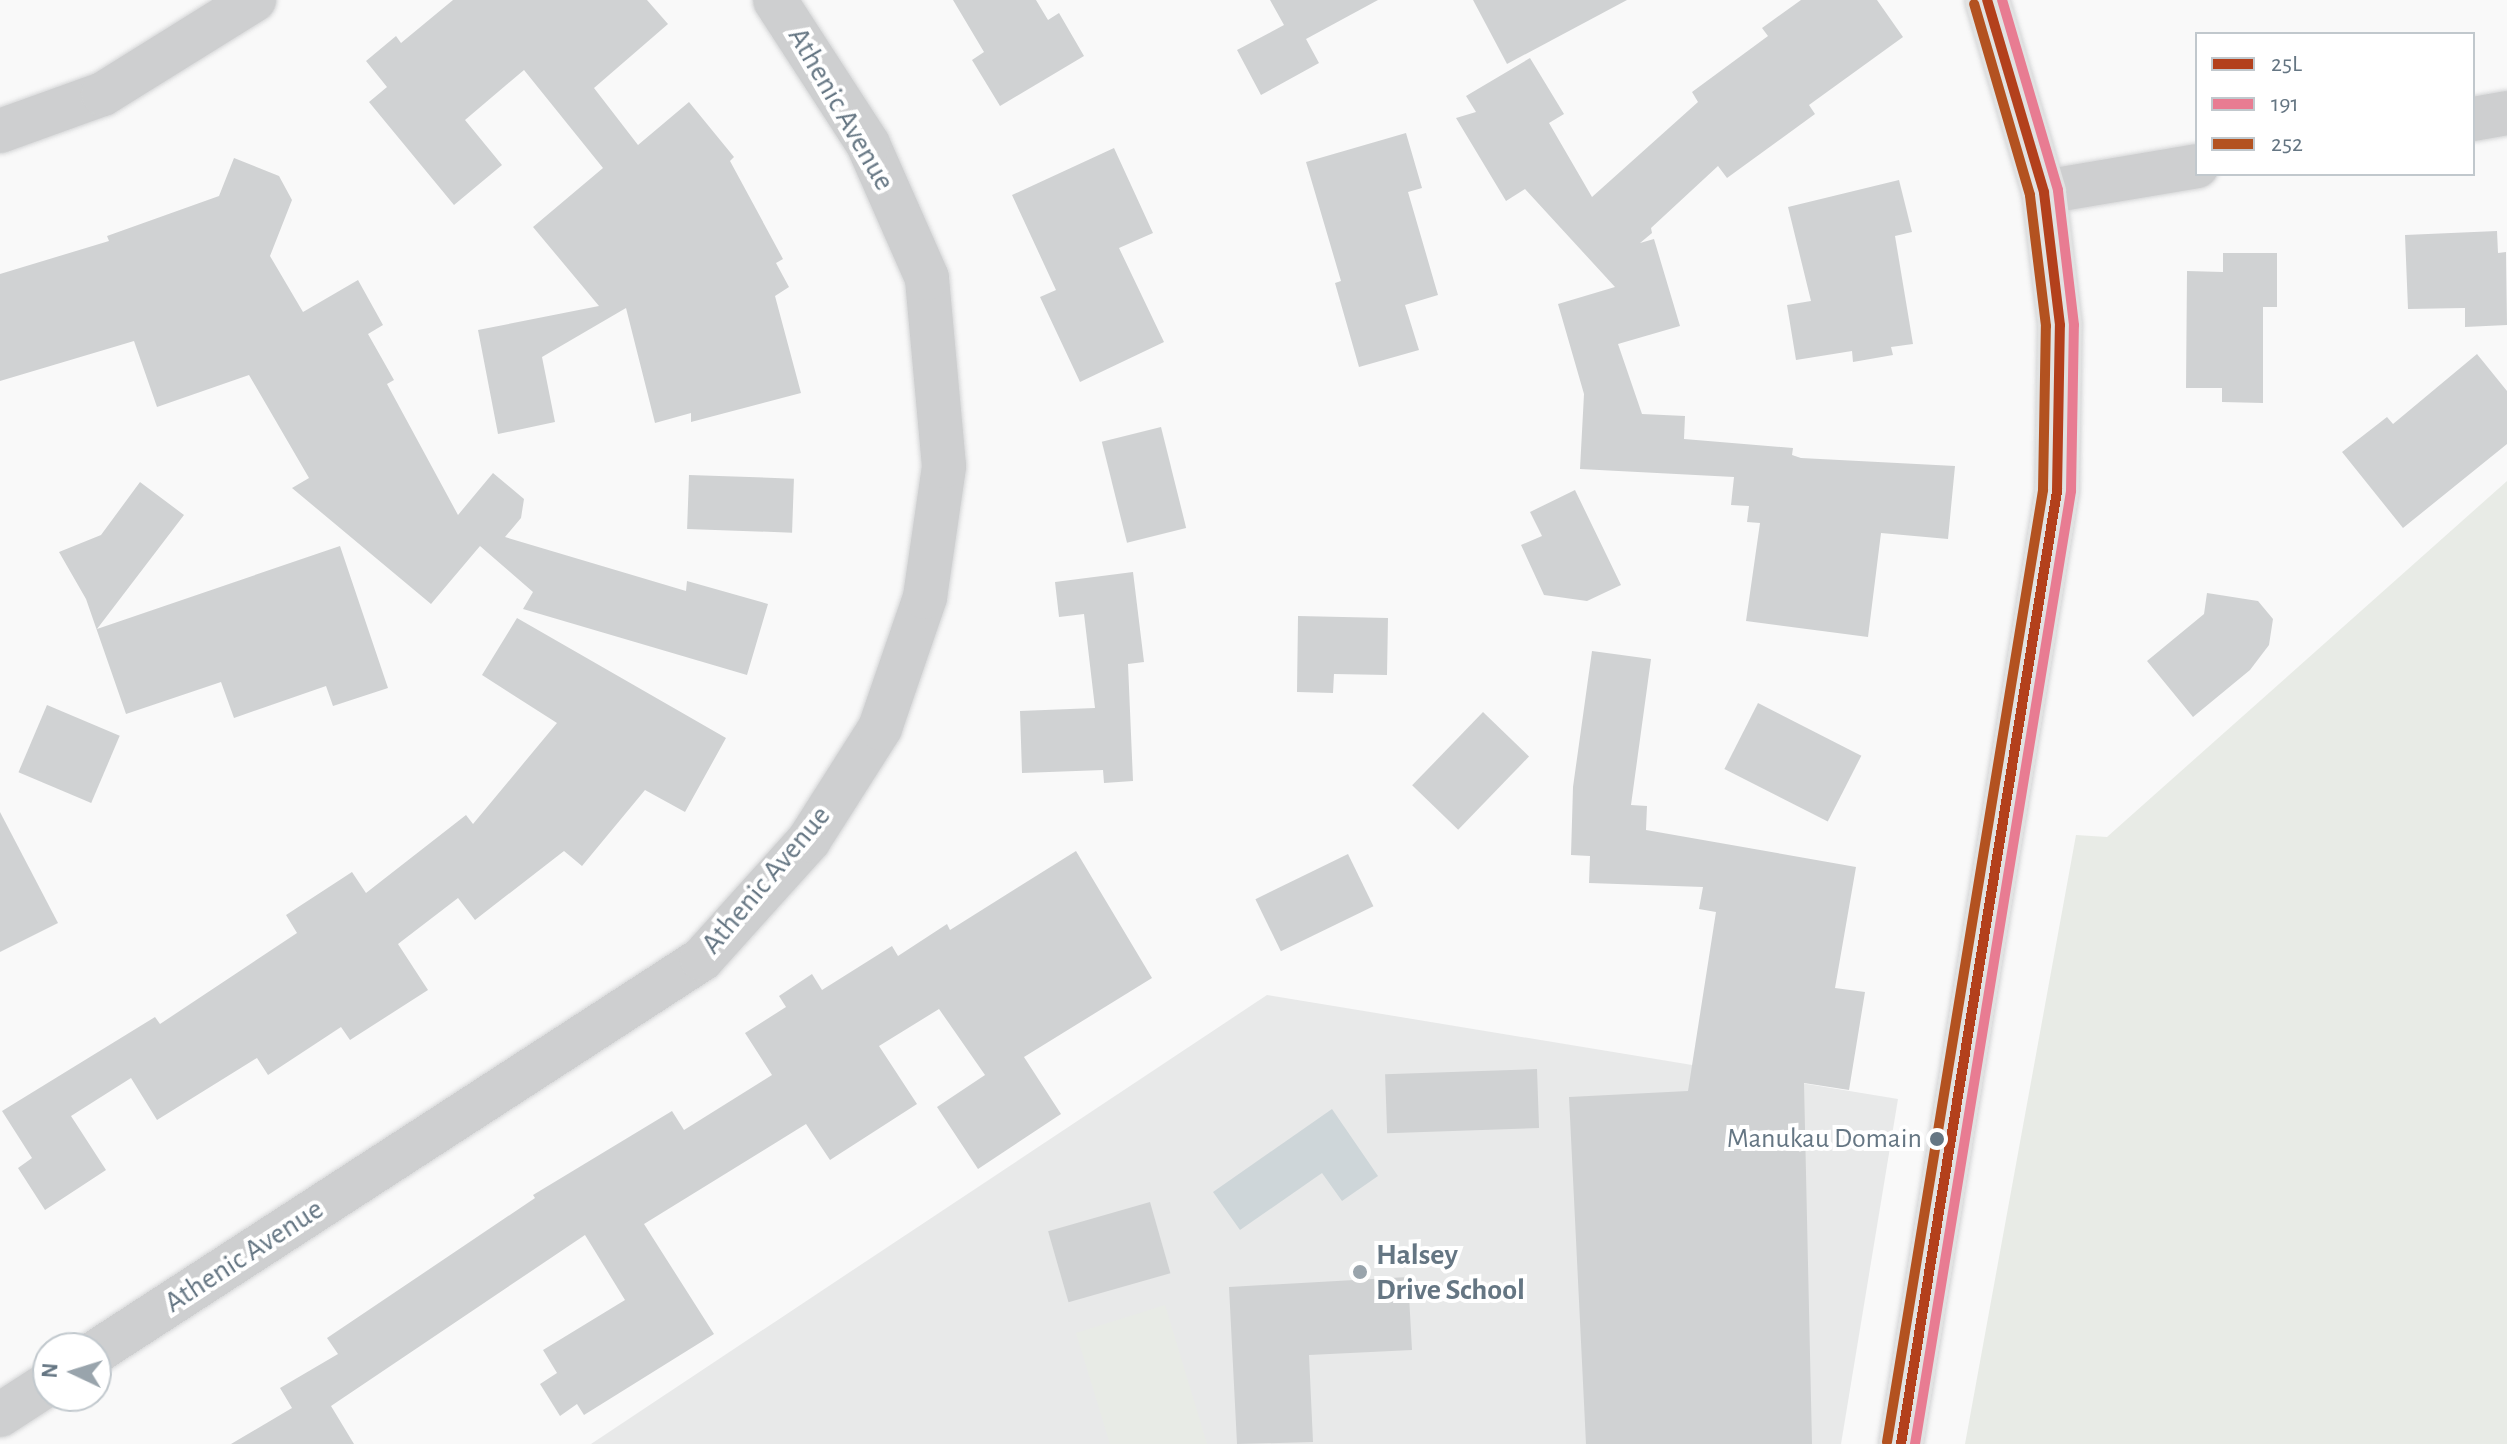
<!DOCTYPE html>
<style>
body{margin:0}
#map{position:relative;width:2507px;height:1444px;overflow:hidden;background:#f9f9f9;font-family:"Alegreya Sans",sans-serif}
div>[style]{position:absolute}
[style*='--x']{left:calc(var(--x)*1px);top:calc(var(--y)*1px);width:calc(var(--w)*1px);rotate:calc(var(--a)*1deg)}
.built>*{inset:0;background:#e8e9e9}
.green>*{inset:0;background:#e8ebe6}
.water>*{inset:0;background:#ced6d9}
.building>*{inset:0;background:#d0d2d3;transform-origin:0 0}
.roads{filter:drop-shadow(0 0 2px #d5d6d7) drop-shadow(0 0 2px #d5d6d7)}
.street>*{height:44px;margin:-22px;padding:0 22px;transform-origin:22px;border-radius:22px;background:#cecfd0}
.secondary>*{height:44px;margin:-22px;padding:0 22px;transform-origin:22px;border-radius:22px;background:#e1e2e2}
.bus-1>*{height:10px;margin:-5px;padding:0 5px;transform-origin:5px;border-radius:5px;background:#b3401c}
.bus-2>*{height:10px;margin:-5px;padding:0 5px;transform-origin:5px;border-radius:5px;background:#e87c92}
.bus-3>*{height:10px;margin:-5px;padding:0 5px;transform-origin:5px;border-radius:5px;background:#b35220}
.dots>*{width:22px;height:22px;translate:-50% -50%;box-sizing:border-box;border:4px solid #fff;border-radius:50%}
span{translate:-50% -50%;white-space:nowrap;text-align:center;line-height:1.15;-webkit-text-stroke:8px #fff;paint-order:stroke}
.bus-label{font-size:28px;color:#657683}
.right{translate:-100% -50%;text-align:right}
.street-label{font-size:30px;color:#657683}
.poi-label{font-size:30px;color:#657683;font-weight:700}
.left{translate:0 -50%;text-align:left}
.legend{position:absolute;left:2195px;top:32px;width:280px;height:144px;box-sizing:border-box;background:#fff;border:2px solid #c1c8cd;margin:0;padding:10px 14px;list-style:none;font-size:24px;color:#657683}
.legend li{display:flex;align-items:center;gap:16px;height:40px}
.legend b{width:40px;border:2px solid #c1c8cd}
.north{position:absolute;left:32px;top:1332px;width:80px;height:80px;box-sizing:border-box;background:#fff;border:2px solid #c1c8cd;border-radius:50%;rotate:274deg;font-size:22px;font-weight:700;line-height:32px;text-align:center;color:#657683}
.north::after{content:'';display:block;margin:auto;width:28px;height:36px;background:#99a4ac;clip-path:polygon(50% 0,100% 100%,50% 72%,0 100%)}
</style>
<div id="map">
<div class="built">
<i style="clip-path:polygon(1267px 995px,1898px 1099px,1841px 1444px,591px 1444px)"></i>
</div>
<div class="green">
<i style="clip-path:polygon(2507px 481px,2507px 1444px,1965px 1444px,2076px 835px,2107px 837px)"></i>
<i style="clip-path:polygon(1165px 1305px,1207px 1444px,1110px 1444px,1076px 1333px)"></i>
</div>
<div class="water">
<i style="clip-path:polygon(1332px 1109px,1378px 1176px,1342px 1201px,1322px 1173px,1240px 1230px,1213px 1192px)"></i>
</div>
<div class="building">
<i style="clip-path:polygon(453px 0,647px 0,668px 24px,594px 88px,638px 145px,689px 102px,734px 157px,730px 161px,783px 259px,776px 263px,789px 287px,775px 296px,801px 393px,691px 422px,691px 413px,655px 423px,626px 308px,542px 357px,555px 422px,498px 434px,478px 330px,599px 306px,533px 227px,603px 168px,524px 70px,465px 120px,502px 165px,454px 205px,369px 102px,387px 87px,366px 61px,396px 36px,401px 43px)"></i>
<i style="clip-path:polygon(953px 0,1036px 0,1048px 20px,1059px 13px,1084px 56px,1000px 106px,972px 60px,984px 52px)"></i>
<i style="clip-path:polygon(1270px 0,1378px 0,1306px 39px,1319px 63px,1261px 95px,1237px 50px,1284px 25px)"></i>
<i style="clip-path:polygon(1473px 0,1627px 0,1507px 64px)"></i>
<i style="clip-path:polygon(1801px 0,1877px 0,1903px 37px,1809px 105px,1815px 114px,1727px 178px,1718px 166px,1651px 228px,1652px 233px,1640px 243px,1654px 239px,1680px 326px,1618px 344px,1642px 414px,1685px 416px,1684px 439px,1793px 448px,1792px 455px,1801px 458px,1955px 466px,1948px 539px,1881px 533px,1868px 637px,1746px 621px,1760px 523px,1747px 522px,1749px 506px,1731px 505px,1734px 477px,1580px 469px,1584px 394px,1558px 304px,1615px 287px,1525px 189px,1506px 201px,1456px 118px,1476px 112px,1466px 96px,1530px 58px,1564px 114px,1549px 123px,1592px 197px,1698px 102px,1692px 92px,1768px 36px,1762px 28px)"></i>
<i style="clip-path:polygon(1406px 133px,1422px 188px,1408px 192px,1438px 295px,1405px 305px,1419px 350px,1359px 367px,1335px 283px,1341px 281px,1306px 162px)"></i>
<i style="clip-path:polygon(1114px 148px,1153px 233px,1119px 248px,1164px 342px,1080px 382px,1040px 297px,1056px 290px,1012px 195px)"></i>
<i style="clip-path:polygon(234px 158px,279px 176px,292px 200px,270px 256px,303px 312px,358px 280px,383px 325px,368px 334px,394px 380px,387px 384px,458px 515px,493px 473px,524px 499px,521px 518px,505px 537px,686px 591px,687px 581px,768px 604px,747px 675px,523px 609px,533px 592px,480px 546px,431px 604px,292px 488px,309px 478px,249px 375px,157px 407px,134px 341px,0 381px,0 274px,109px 241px,107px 236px,219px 196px)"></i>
<i style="clip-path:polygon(1899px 180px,1912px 232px,1895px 236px,1913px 344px,1891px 347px,1893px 355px,1853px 362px,1852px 351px,1796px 360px,1787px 305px,1811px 301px,1788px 207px)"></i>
<i style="clip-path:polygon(2497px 231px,2498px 253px,2506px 252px,2507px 325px,2465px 327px,2465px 308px,2408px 309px,2405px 235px)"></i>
<i style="clip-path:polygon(2223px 253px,2277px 253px,2277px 307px,2263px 307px,2263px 403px,2222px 402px,2222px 388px,2186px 388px,2187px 271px,2223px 272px)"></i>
<i style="clip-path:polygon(2477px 354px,2507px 391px,2507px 444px,2403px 528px,2342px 452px,2387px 417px,2393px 424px)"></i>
<i style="left:1161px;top:427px;width:104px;height:61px;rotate:76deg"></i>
<i style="left:689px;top:475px;width:105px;height:54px;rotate:2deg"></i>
<i style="clip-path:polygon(140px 482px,184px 515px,97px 629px,340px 546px,388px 688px,333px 706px,326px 686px,234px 718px,221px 682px,126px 714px,86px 599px,59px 552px,101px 535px)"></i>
<i style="clip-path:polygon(1575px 490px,1621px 585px,1587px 601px,1544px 595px,1521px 545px,1542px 536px,1530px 512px)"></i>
<i style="clip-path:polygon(1133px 572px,1144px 662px,1128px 664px,1133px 781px,1104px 783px,1103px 770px,1022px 773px,1020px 711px,1095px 708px,1084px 614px,1059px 617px,1055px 582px)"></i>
<i style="clip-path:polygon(2207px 593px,2258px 601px,2273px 619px,2269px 645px,2250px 670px,2193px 717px,2147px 661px,2204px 614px)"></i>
<i style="clip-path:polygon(1298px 616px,1388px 618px,1387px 675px,1334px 674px,1333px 693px,1297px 692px)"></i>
<i style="clip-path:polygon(517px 618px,726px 738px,685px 812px,645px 790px,582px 866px,564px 851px,475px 920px,458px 898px,398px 944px,428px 990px,350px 1040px,341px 1027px,268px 1075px,257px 1058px,157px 1120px,131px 1078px,71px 1116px,106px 1170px,45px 1210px,18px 1168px,32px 1158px,2px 1111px,155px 1017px,160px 1024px,297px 933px,286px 915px,352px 872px,366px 893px,466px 815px,473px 824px,557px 723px,482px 675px)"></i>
<i style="clip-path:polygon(1592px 651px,1651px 659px,1631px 805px,1647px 806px,1646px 830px,1856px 867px,1835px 988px,1865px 992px,1849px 1090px,1804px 1083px,1812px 1444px,1586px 1444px,1569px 1097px,1688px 1091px,1716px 912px,1699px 909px,1703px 887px,1589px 883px,1590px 856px,1571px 855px,1573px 787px)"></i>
<i style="left:1758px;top:703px;width:116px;height:74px;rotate:27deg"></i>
<i style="left:47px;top:705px;width:79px;height:73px;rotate:23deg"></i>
<i style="left:1483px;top:712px;width:64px;height:102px;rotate:44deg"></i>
<i style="clip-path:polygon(0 812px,58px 923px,0 952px)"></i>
<i style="clip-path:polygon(1076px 851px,1152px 978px,1024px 1057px,1061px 1114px,978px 1169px,937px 1107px,985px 1075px,939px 1009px,879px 1046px,917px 1104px,830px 1160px,806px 1124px,644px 1224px,714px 1334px,584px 1415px,577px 1404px,560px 1416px,540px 1384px,557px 1373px,543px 1350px,625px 1300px,585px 1235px,331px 1406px,354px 1444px,231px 1444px,292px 1408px,280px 1388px,338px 1354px,327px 1338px,535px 1198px,533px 1195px,672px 1111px,684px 1130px,772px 1075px,745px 1033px,786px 1007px,779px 996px,812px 974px,822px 990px,892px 946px,898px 956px,947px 924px,950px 930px)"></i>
<i style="left:1348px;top:854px;width:58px;height:103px;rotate:64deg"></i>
<i style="left:1537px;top:1069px;width:59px;height:152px;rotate:88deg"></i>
<i style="left:1150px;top:1202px;width:74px;height:106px;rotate:74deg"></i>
<i style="clip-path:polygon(1408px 1277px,1412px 1350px,1309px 1355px,1313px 1442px,1237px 1444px,1229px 1287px)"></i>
</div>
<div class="roads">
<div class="street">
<i style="--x:2473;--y:119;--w:35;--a:-10"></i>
<i style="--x:0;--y:131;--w:109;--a:-19.8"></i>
<i style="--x:103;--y:94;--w:178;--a:-31.9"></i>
<i style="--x:2044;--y:192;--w:155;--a:-9.6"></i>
<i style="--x:96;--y:1352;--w:722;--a:-32.96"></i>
<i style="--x:702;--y:959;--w:160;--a:-48"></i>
<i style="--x:809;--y:840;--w:133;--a:-57.6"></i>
<i style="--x:880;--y:728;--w:139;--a:-71"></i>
<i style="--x:925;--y:597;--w:132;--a:-81.7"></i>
<i style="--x:944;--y:466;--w:189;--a:-95.2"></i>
<i style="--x:927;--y:278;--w:146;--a:-113.8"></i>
<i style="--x:868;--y:144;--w:171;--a:-122.9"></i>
<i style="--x:0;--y:1415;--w:57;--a:-32.9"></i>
</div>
<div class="secondary">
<i style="--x:1901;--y:1444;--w:966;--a:-80.7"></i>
<i style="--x:2057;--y:491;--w:166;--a:-89"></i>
<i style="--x:2060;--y:325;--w:134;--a:-96.9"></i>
<i style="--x:2044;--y:192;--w:200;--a:-106.5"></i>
</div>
</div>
<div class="bus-1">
<i style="--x:1901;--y:1444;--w:966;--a:-80.7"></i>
<i style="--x:2057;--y:491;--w:166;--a:-89"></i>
<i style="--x:2060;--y:325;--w:134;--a:-96.9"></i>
<i style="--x:2044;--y:192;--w:200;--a:-106.5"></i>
</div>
<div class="bus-2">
<i style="--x:1915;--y:1444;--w:966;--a:-80.7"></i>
<i style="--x:2071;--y:491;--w:166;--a:-89"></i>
<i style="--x:2074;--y:325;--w:136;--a:-96.8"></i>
<i style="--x:2058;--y:190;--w:198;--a:-106.4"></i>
</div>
<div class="bus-3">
<i style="--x:1887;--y:1442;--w:965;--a:-80.69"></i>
<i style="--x:2043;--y:490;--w:164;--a:-89"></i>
<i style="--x:2046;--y:326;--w:132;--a:-97"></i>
<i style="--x:2030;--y:195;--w:199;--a:-106.3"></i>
</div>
<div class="dots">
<i style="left:1937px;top:1139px;background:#657683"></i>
<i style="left:1360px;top:1272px;background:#99a4ac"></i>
</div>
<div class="bus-label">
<span class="right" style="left:1922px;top:1139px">Manukau Domain</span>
</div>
<div class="street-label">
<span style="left:841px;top:109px;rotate:60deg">Athenic Avenue</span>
<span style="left:766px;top:880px;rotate:-50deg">Athenic Avenue</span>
<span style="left:244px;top:1256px;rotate:-33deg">Athenic Avenue</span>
</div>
<div class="poi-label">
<span class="left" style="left:1376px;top:1272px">Halsey<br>Drive School</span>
</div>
<ul class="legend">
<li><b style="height:10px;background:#b3401c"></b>25L</li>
<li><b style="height:10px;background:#e87c92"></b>191</li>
<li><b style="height:10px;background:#b35220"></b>252</li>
</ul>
<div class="north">N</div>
</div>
